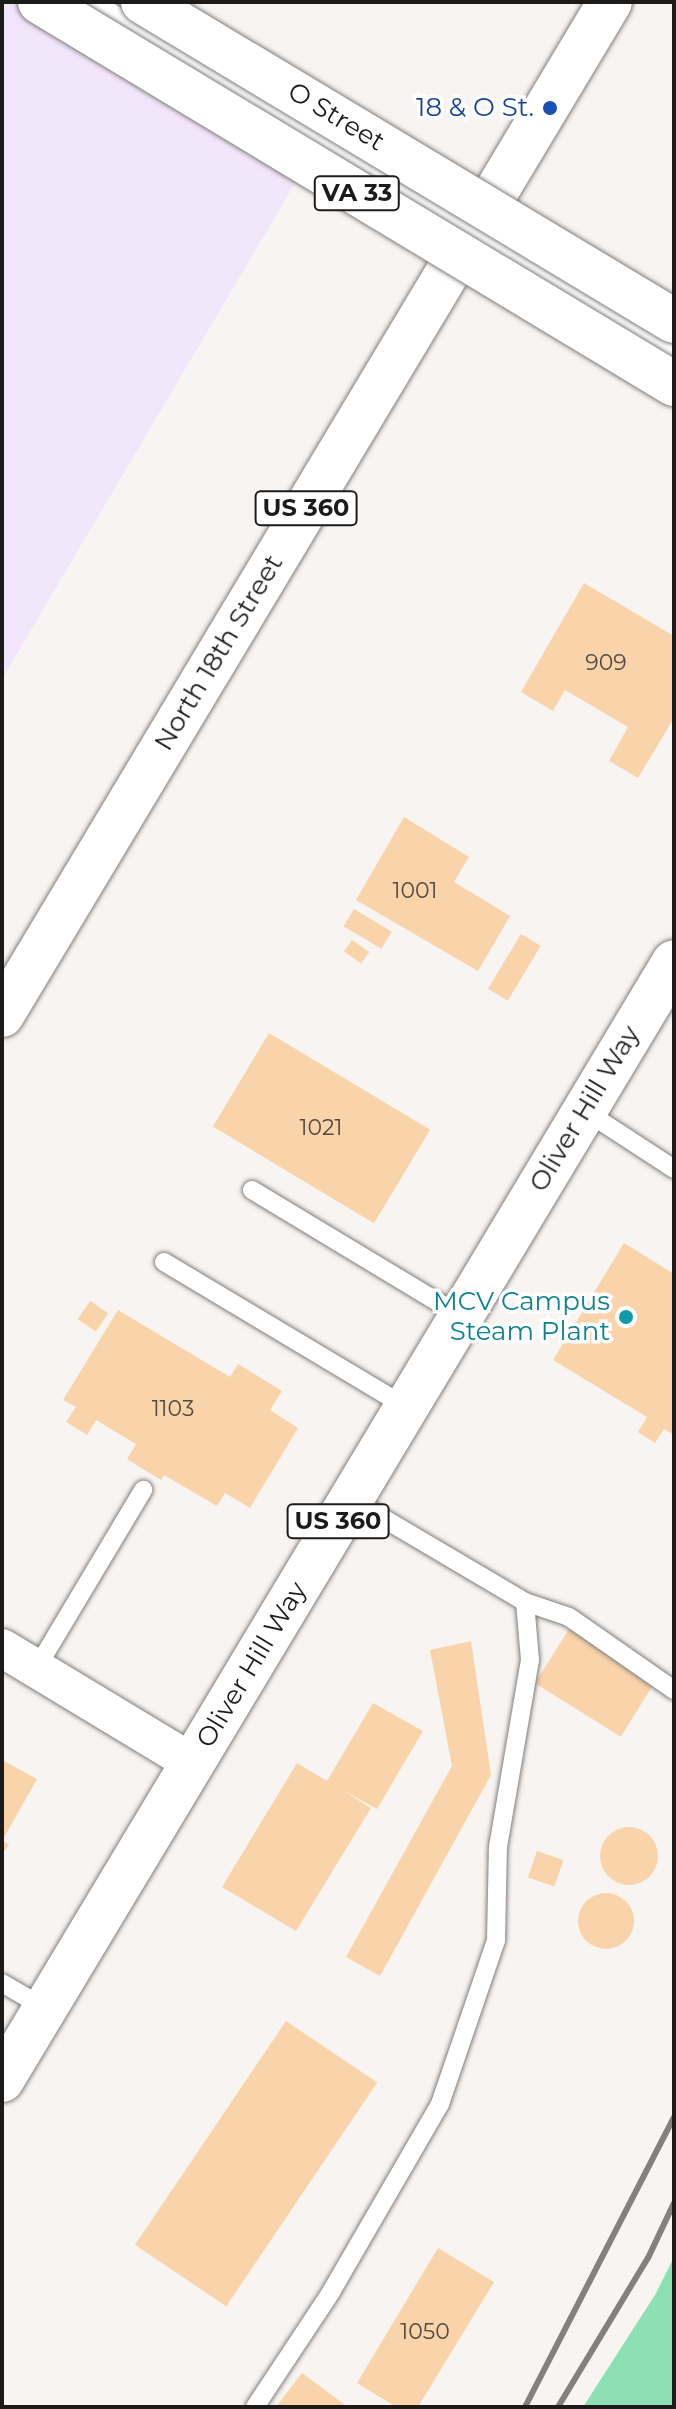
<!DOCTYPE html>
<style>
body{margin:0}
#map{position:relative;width:676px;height:2409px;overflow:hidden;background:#f7f4f1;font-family:Montserrat,sans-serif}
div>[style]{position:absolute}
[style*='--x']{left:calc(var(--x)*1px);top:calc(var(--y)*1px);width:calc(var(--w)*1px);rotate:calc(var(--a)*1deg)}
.education>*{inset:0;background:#f2e6fa}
.green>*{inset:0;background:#8ce0b3}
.building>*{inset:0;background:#f9d3aa;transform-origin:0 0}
.round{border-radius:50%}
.roads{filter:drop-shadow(0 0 2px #817e7c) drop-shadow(0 0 2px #817e7c)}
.lane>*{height:18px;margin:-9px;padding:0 9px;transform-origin:9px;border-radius:9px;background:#fff}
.street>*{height:38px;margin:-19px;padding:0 19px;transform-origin:19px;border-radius:19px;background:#fff}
.primary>*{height:44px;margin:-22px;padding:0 22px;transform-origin:22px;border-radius:22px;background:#fff}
.rail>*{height:6px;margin:-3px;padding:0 3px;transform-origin:3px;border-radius:3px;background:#83817f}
.bridges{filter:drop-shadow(0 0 2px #817e7c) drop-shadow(0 0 2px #817e7c)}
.primary-bridge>*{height:44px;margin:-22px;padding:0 22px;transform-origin:22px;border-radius:22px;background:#fff}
.dots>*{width:22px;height:22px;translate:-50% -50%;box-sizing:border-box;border:4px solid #fff;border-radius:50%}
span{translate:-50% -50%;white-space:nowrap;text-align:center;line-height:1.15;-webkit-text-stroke:7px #fff;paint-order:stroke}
.number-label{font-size:22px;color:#53493e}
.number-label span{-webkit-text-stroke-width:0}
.shield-label span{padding:2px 6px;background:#fff;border:2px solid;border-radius:6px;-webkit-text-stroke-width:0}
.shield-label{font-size:24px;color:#1c1b1a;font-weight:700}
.transit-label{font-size:26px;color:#164399}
.right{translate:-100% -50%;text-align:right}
.street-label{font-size:26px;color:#1c1b1a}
.culture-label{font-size:26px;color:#0d838f}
.frame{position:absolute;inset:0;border:4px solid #1c1b1a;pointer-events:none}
</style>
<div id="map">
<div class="education">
<i style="clip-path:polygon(2px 2px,39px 2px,307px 163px,2px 679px)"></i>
</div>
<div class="green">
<i style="clip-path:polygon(674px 2257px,674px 2407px,583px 2407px,655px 2295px)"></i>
</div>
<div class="building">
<i style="clip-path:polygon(584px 583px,674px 636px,674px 718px,638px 778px,609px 761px,628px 727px,565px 690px,553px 711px,521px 692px)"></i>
<i style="clip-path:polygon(404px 817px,469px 857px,454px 882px,510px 916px,478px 971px,356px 900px)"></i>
<i style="left:354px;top:909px;width:44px;height:20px;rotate:31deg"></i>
<i style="left:521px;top:934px;width:23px;height:64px;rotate:31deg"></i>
<i style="left:352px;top:940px;width:21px;height:14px;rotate:35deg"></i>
<i style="left:269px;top:1033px;width:188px;height:109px;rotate:31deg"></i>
<i style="clip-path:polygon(624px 1243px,674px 1274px,674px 1435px,664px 1429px,655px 1443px,638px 1432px,647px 1417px,553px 1360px)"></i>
<i style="left:90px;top:1301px;width:22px;height:22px;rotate:34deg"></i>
<i style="clip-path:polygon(118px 1310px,230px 1377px,238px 1364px,282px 1391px,270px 1410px,298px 1428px,250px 1508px,225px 1493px,217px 1506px,164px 1475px,161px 1480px,127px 1459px,136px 1444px,96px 1420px,87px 1435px,66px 1422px,76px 1407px,63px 1400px)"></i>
<i style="left:569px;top:1629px;width:101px;height:64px;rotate:32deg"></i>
<i style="clip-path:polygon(471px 1641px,491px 1775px,380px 1976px,346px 1957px,452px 1766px,430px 1650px)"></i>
<i style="clip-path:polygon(373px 1703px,423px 1731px,377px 1809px,342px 1790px,371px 1808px,296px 1931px,222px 1887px,297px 1763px,327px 1781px)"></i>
<i style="clip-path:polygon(2px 1760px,37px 1779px,2px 1841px,9px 1844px,2px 1855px)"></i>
<i class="round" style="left:600px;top:1827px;width:58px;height:58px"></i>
<i style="left:537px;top:1851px;width:28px;height:28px;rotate:19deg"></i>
<i class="round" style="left:578px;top:1893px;width:56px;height:56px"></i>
<i style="left:286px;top:2021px;width:110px;height:270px;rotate:34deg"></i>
<i style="clip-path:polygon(438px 2248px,494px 2282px,418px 2407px,396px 2407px,357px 2383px)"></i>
<i style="clip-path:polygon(302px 2373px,348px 2407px,276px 2407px)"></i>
</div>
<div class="roads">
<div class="lane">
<i style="--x:94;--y:2;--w:677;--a:31.11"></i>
<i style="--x:585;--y:1111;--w:106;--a:33.1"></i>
<i style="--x:252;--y:1190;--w:244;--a:31.1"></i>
<i style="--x:164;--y:1262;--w:282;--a:30.9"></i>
<i style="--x:525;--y:1602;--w:46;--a:18.8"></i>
<i style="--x:569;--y:1617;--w:128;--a:34.8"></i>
<i style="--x:36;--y:1669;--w:209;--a:-59.1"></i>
<i style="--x:2;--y:1983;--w:50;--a:30.2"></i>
<i style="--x:255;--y:2407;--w:138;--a:-56.5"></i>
<i style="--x:331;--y:2292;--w:217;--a:-59.9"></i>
<i style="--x:440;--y:2104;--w:173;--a:-71.1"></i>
<i style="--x:496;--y:1940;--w:93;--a:-88.8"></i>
<i style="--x:498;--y:1847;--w:190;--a:-80.3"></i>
<i style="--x:530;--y:1660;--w:58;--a:-94.9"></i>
<i style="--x:525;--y:1602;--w:202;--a:-149.4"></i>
</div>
<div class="street">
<i style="--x:2;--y:1648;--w:223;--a:31.1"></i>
</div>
<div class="primary">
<i style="--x:2;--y:1015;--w:1181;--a:-59.03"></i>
<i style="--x:2;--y:2080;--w:1304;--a:-58.99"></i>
</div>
</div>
<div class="rail">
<i style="--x:525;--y:2407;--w:326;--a:-62.8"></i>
<i style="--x:558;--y:2407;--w:174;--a:-58.9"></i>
<i style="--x:648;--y:2258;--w:61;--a:-64.7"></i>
</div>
<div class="bridges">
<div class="primary-bridge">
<i style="--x:40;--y:2;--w:740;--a:31.07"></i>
<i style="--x:143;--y:2;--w:619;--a:31"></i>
</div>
</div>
<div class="dots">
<i style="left:550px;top:108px;background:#1a4fb4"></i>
<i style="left:626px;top:1317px;background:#0f9aa8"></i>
</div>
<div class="number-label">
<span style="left:606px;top:663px">909</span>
<span style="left:415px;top:891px">1001</span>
<span style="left:321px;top:1128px">1021</span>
<span style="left:173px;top:1409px">1103</span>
<span style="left:425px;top:2332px">1050</span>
</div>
<div class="shield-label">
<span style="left:357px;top:193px">VA 33</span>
<span style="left:306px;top:508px">US 360</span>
<span style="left:338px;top:1521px">US 360</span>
</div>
<div class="transit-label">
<span class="right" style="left:534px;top:108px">18 &amp; O St.</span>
</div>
<div class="street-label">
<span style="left:336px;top:117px;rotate:31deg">O Street</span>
<span style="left:219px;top:653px;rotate:-59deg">North 18th Street</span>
<span style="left:585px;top:1109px;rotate:-59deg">Oliver Hill Way</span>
<span style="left:252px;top:1665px;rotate:-59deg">Oliver Hill Way</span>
</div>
<div class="culture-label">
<span class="right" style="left:610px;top:1317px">MCV Campus<br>Steam Plant</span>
</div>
<div class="frame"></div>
</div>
